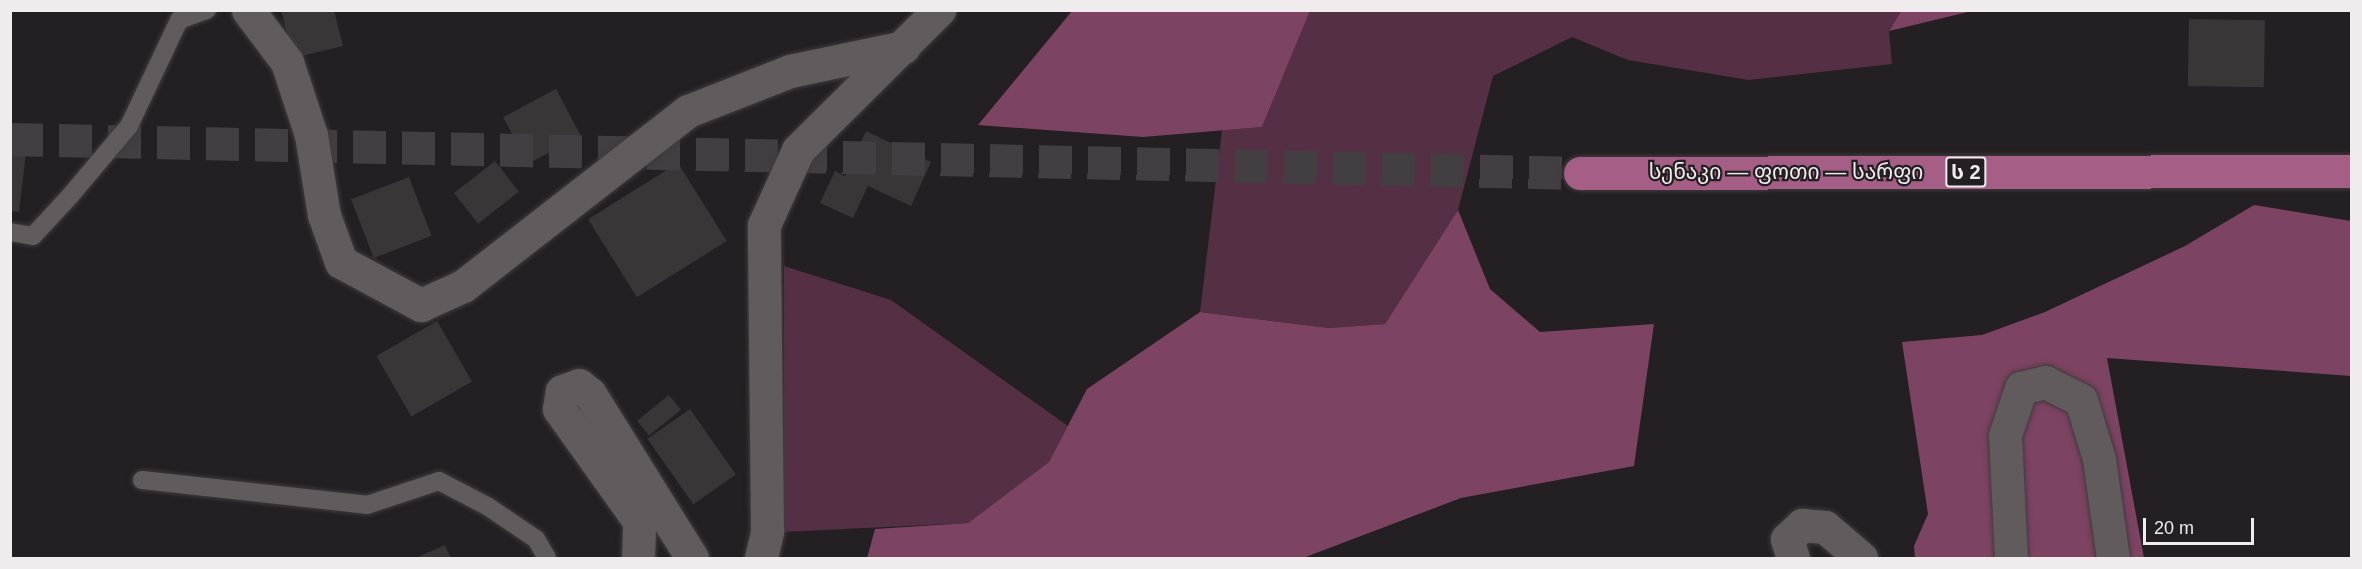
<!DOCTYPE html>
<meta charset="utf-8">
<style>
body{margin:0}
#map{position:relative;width:2362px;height:569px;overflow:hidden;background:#241f22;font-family:Arial,"Noto Sans Georgian",sans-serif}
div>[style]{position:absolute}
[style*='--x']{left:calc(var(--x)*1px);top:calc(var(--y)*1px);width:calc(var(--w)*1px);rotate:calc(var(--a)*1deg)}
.green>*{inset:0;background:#553044}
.forest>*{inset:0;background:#7d4362}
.building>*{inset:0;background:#3a3537;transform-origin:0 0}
.trunk-tunnel>*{height:33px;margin-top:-16.5px;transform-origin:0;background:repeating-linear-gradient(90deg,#433e41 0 33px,transparent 0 49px)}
.roads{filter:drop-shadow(0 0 2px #403b3d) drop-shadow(0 0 2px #403b3d)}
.service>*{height:18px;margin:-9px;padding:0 9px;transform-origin:9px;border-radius:9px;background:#615b5e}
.minor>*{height:33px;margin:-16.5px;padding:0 16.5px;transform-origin:16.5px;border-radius:16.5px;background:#615b5e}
.trunk>*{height:33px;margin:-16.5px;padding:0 16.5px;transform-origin:16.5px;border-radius:16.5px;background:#a55e85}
span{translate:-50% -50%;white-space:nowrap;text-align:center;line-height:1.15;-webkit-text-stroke:4.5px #241f22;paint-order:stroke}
.shield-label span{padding:2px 4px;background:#241f22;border:2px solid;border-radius:4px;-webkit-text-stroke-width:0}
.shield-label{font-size:20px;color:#f0ecee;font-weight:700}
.street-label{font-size:21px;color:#f0ecee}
.frame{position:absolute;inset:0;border:12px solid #f0ecee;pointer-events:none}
.scale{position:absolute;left:2143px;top:518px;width:111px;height:27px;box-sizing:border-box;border:3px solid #f0ecee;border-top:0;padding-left:8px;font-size:18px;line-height:21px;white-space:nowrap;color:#f0ecee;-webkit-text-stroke:4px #241f22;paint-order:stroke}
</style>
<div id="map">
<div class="green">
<i style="clip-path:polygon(1310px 11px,1902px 11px,1889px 31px,1892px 64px,1749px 80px,1628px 60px,1572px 37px,1493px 76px,1458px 210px,1385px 324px,1329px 328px,1200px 312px,1222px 130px,1262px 127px)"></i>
<i style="clip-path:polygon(784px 266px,891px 300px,1068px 426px,1049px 462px,968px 523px,783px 532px)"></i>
</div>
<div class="forest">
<i style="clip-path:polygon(1902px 10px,1972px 10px,1972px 11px,1889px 31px)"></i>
<i style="clip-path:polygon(1072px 11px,1072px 10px,1310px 11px,1262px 127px,1143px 137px,978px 125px)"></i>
<i style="clip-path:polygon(2254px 205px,2351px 221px,2351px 376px,2107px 358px,2144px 558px,1915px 558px,1914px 546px,1928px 514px,1902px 342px,1982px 335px,2045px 312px,2185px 246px)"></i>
<i style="clip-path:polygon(1458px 210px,1490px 289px,1540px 332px,1654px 324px,1634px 466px,1461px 498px,1303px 558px,867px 558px,875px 529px,968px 523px,1049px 462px,1087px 389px,1200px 312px,1329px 328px,1385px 324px)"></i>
</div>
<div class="building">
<i style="clip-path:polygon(281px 10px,334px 10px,343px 46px,293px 58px)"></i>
<i style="left:2189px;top:19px;width:76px;height:67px;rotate:1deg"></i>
<i style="left:556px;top:89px;width:53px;height:60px;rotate:62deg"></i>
<i style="clip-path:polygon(10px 125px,29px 128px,19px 212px,10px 211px)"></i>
<i style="clip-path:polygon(866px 131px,931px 162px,911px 206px,868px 186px,853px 218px,820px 203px,835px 171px,845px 176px)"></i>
<i style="left:495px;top:161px;width:39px;height:52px;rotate:52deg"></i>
<i style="left:678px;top:163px;width:92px;height:106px;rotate:58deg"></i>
<i style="left:409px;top:177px;width:63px;height:62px;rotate:69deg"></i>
<i style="left:437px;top:321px;width:70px;height:70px;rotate:60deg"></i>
<i style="left:669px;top:395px;width:19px;height:41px;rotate:51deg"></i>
<i style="left:690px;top:409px;width:80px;height:52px;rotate:55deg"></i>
<i style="clip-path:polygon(445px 545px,451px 558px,415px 558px)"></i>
</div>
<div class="trunk-tunnel">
<i style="--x:10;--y:139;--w:1570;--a:1.24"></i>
</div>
<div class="roads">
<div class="service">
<i style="--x:10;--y:232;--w:23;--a:10"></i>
<i style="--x:33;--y:236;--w:54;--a:-47.2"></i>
<i style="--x:70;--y:196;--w:92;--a:-49.9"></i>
<i style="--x:129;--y:126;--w:117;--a:-64.7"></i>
<i style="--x:179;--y:20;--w:30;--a:-20"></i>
<i style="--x:142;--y:480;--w:226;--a:6.3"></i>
<i style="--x:367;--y:505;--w:76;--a:-18.4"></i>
<i style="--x:439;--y:481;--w:54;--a:27.5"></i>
<i style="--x:487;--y:506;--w:59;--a:34"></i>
<i style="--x:536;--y:539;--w:22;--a:60"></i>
</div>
<div class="minor">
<i style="--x:248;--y:10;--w:65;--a:53.1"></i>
<i style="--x:287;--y:62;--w:77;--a:71.8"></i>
<i style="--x:311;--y:135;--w:81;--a:80.8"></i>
<i style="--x:324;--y:215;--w:50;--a:70.1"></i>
<i style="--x:341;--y:262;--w:91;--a:28.3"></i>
<i style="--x:421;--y:305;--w:46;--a:-24.3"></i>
<i style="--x:463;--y:286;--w:285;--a:-37.9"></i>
<i style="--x:688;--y:111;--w:110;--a:-21.4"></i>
<i style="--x:790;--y:71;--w:116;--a:-11.9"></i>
<i style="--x:638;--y:558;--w:37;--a:-88"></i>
<i style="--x:639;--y:521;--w:138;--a:-125.5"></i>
<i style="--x:559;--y:409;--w:18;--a:-81"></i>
<i style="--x:562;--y:391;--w:18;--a:-19"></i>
<i style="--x:579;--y:385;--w:14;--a:39"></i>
<i style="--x:590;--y:394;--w:193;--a:58.1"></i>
<i style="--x:761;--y:558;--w:28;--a:-77"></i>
<i style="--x:767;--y:531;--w:306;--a:-90.6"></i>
<i style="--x:764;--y:225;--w:82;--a:-65.6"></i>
<i style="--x:798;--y:150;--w:199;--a:-44.8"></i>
<i style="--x:1793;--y:558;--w:20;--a:-108"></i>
<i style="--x:1787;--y:539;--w:21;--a:-43"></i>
<i style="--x:1802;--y:525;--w:23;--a:5"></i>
<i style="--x:1825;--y:527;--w:48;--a:40.7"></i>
<i style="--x:2011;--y:558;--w:123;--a:-92.8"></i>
<i style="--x:2005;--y:435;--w:50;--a:-71.2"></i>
<i style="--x:2021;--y:388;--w:25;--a:-14"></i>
<i style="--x:2045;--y:382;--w:40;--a:26.6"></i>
<i style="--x:2081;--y:400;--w:62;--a:73"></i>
<i style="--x:2099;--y:459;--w:100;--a:82"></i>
</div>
<div class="trunk">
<i style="--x:1580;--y:173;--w:772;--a:-0.15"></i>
</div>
</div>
<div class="shield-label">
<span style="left:1966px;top:172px">ს 2</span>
</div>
<div class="street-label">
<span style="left:1786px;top:172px">სენაკი — ფოთი — სარფი</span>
</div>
<div class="frame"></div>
<div class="scale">20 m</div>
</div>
